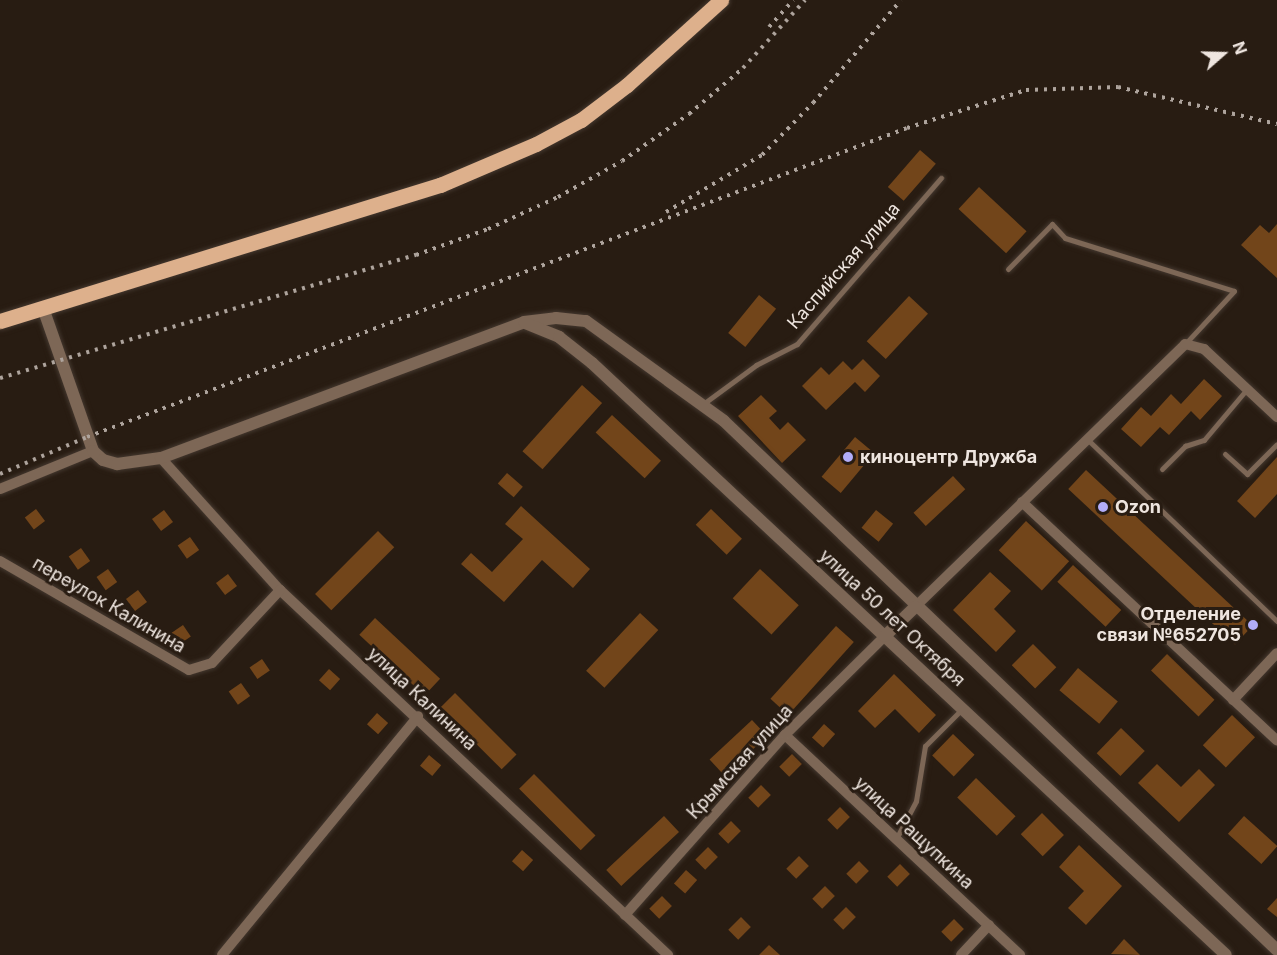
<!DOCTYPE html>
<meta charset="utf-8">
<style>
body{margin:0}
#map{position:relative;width:1277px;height:955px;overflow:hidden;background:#281c12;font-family:Inter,sans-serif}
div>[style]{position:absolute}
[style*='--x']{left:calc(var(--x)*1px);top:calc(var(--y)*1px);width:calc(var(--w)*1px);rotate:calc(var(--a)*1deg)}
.building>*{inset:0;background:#72451a;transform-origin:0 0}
.roads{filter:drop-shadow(0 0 2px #44382f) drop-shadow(0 0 2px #44382f)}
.service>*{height:5px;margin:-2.5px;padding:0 2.5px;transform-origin:2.5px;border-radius:2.5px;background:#7d6756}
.minor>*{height:10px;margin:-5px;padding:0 5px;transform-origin:5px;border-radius:5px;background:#7d6756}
.tertiary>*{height:12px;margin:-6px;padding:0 6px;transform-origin:6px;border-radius:6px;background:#7d6756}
.primary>*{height:15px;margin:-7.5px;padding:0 7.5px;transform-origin:7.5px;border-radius:7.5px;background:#ddb08c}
.rail>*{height:4px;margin-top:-2px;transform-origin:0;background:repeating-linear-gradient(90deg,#aea49d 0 3px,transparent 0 9px)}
.dots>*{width:16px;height:16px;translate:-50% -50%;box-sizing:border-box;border:3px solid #281c12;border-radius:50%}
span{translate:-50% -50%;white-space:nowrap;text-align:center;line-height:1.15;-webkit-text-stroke:6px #281c12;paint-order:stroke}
.street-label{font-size:18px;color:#eee5df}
.poi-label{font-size:18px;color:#eee5df;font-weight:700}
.left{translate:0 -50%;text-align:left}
.right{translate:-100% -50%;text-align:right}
.north{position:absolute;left:1193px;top:24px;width:60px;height:60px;-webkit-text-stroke:4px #281c12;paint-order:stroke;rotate:70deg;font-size:16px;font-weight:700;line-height:24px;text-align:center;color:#eee5df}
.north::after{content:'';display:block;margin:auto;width:21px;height:27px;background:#eee5df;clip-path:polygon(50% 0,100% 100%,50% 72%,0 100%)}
</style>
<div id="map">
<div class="building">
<i style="left:920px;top:150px;width:21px;height:49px;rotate:41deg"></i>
<i style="left:979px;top:187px;width:65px;height:30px;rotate:43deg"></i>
<i style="clip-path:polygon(1277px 224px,1277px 278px,1241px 245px,1260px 225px,1269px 233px)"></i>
<i style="left:759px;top:295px;width:22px;height:49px;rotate:39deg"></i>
<i style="left:909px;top:296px;width:26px;height:62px;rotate:43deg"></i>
<i style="clip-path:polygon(863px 359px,880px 376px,865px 392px,855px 382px,826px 410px,802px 386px,821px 367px,829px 375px,843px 361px,852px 370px)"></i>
<i style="clip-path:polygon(1204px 379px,1222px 396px,1200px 420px,1191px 411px,1169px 435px,1160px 427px,1141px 447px,1121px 429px,1141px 407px,1151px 416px,1171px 394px,1181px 404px)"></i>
<i style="left:582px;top:385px;width:27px;height:89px;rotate:42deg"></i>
<i style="clip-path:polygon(761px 395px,777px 411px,769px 418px,780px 430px,788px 422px,806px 440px,782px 463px,738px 416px)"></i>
<i style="left:612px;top:415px;width:67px;height:24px;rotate:43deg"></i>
<i style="left:855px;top:437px;width:25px;height:52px;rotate:40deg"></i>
<i style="clip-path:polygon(1277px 457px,1277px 494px,1255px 518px,1237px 501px)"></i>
<i style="left:1086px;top:470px;width:228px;height:26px;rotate:43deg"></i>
<i style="left:507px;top:473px;width:21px;height:14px;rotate:41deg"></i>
<i style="left:953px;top:476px;width:18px;height:54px;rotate:47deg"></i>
<i style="clip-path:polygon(521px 506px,590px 569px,573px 588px,542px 560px,504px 602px,461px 564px,471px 553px,492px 572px,523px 539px,505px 524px)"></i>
<i style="left:36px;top:509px;width:15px;height:14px;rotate:53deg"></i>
<i style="left:711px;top:509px;width:43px;height:22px;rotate:44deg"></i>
<i style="left:164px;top:510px;width:15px;height:15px;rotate:53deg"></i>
<i style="left:876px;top:510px;width:22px;height:23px;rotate:39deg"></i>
<i style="left:1026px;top:521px;width:59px;height:40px;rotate:43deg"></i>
<i style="left:378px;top:531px;width:23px;height:89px;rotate:45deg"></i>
<i style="left:190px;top:537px;width:16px;height:15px;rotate:55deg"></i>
<i style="left:81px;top:548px;width:16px;height:15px;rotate:55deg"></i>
<i style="left:1073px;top:565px;width:66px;height:23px;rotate:43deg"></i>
<i style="left:108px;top:569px;width:16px;height:14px;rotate:55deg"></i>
<i style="left:760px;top:569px;width:53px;height:40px;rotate:43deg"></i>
<i style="clip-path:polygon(990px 572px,1011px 591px,994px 609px,1016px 631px,996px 652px,953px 610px)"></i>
<i style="left:228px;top:574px;width:15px;height:15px;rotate:53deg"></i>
<i style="left:138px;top:590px;width:15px;height:15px;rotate:53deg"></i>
<i style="left:640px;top:613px;width:25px;height:79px;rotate:43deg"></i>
<i style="left:375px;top:618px;width:89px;height:23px;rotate:43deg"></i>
<i style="left:183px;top:625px;width:14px;height:15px;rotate:56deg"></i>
<i style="left:836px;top:626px;width:24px;height:98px;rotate:42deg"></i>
<i style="left:1033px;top:644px;width:33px;height:30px;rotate:45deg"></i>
<i style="left:1167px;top:654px;width:66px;height:23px;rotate:44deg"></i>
<i style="left:262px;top:659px;width:14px;height:15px;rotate:56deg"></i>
<i style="left:1078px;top:668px;width:52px;height:29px;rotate:40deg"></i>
<i style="left:329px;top:669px;width:15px;height:15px;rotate:42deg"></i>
<i style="clip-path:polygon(894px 674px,936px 715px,919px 733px,895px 709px,875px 728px,858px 711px)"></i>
<i style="left:241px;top:683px;width:16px;height:15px;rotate:55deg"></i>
<i style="left:455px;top:693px;width:87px;height:21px;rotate:45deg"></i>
<i style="left:377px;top:713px;width:15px;height:15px;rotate:42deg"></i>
<i style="left:1232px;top:715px;width:32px;height:42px;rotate:44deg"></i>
<i style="left:752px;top:720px;width:22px;height:58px;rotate:47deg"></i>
<i style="left:824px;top:724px;width:15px;height:18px;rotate:42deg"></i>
<i style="left:1121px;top:728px;width:33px;height:35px;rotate:44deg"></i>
<i style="left:953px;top:734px;width:30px;height:30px;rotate:44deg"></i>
<i style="left:792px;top:754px;width:14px;height:18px;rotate:45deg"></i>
<i style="left:429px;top:755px;width:16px;height:14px;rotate:40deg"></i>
<i style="clip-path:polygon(1157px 764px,1181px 787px,1199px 769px,1215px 785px,1179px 822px,1138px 783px)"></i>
<i style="left:534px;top:774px;width:87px;height:21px;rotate:45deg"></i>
<i style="left:976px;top:778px;width:55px;height:27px;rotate:44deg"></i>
<i style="left:761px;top:785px;width:14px;height:18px;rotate:45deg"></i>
<i style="left:840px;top:807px;width:14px;height:18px;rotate:45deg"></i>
<i style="left:1042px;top:813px;width:31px;height:30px;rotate:45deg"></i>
<i style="left:664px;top:816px;width:22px;height:79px;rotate:47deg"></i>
<i style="left:1244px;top:816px;width:45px;height:24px;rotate:42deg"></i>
<i style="left:731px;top:821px;width:14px;height:18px;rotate:45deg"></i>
<i style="clip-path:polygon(1079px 845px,1122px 886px,1086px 925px,1068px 908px,1084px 891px,1059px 867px)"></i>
<i style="left:708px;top:847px;width:14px;height:18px;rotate:45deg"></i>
<i style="left:522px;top:850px;width:15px;height:15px;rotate:42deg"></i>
<i style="left:799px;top:856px;width:14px;height:18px;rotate:45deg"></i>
<i style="left:859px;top:861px;width:14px;height:18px;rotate:45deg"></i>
<i style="left:900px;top:864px;width:14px;height:18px;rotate:45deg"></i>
<i style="left:686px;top:870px;width:15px;height:18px;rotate:42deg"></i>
<i style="left:825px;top:886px;width:14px;height:18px;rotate:45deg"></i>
<i style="left:662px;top:896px;width:14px;height:18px;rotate:45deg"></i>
<i style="clip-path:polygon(1277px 898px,1277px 917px,1267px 909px)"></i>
<i style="left:846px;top:907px;width:14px;height:18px;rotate:45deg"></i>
<i style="left:741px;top:917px;width:14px;height:18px;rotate:45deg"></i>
<i style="left:954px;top:919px;width:14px;height:18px;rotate:45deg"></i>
<i style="clip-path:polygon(1124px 939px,1140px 955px,1111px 954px)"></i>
<i style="clip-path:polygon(769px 945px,780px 955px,759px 955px)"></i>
</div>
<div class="roads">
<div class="service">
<i style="--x:1008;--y:269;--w:63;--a:-45.6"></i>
<i style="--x:1052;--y:224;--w:19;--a:47"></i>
<i style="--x:1065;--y:238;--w:177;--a:17.4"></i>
<i style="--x:1234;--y:291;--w:72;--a:132.8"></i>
<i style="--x:703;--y:404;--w:66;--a:-36.3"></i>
<i style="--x:756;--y:365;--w:46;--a:-27.1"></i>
<i style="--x:797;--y:344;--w:220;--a:-49.1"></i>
<i style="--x:1087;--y:439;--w:263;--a:43.8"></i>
<i style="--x:1225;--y:454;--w:30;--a:42"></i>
<i style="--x:1247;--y:474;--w:42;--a:-45"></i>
<i style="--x:1162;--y:469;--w:33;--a:-45"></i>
<i style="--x:1185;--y:446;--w:20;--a:-18"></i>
<i style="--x:1204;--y:440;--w:67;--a:-49.9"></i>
<i style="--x:896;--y:839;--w:43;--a:-62.2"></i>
<i style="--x:916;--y:801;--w:56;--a:-80.7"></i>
<i style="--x:925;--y:746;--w:52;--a:-45"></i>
</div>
<div class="minor">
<i style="--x:161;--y:458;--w:178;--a:48"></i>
<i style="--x:280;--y:590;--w:533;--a:43.25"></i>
<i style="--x:0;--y:489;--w:100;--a:-22.2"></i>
<i style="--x:1022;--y:502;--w:349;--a:43.1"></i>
<i style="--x:0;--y:561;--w:218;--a:30"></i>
<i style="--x:189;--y:670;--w:24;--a:-17"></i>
<i style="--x:212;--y:663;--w:100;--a:-47"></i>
<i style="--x:915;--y:607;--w:377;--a:-44.2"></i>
<i style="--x:1185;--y:344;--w:20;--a:15"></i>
<i style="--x:1204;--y:349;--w:100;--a:43"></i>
<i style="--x:1233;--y:700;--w:64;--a:-46.9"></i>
<i style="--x:785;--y:735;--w:322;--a:43.1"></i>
<i style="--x:625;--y:915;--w:241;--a:-48.4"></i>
<i style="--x:785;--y:735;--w:141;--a:-44.7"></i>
<i style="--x:222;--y:955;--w:309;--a:-50.6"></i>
<i style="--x:961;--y:955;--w:41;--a:-47"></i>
</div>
<div class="tertiary">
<i style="--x:43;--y:308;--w:151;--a:70.7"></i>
<i style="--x:93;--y:451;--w:13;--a:42"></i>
<i style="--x:103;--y:460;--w:15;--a:16"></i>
<i style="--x:117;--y:464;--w:44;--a:-7.8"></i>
<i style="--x:161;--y:458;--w:388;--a:-20.5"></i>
<i style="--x:524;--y:322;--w:32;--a:-7"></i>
<i style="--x:556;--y:318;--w:30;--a:6"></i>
<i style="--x:586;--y:321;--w:170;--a:35.9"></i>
<i style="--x:724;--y:421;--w:765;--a:43.73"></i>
<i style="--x:525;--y:323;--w:37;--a:22"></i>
<i style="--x:559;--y:337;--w:42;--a:38.2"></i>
<i style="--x:592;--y:363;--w:867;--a:43.04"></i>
<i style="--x:885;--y:636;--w:42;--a:-44"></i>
</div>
<div class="primary">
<i style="--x:0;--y:321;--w:461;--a:-17.2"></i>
<i style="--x:440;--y:185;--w:104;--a:-23.1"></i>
<i style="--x:536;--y:144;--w:51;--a:-28.1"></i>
<i style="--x:581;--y:120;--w:58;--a:-37.3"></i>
<i style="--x:627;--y:85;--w:127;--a:-42.1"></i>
</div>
</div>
<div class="rail">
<i style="--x:769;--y:27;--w:36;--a:-48"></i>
<i style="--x:666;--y:212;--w:112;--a:-30.7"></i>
<i style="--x:762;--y:155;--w:73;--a:-45.6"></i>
<i style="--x:813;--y:103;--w:135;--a:-49.5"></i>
<i style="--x:0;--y:378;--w:434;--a:-16.5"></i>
<i style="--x:416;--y:255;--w:77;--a:-19.9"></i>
<i style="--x:488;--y:229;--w:77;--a:-24.6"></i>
<i style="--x:558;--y:197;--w:73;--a:-29.4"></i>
<i style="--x:622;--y:161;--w:82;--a:-35"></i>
<i style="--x:689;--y:114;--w:71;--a:-40.4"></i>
<i style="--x:743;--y:68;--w:92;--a:-47.6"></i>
<i style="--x:0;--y:474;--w:95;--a:-23"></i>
<i style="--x:87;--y:437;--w:876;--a:-20.65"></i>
<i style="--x:907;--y:128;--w:125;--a:-17.7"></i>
<i style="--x:1026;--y:90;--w:92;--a:-1.9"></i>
<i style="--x:1118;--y:87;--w:163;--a:13.1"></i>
</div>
<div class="dots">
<i style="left:848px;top:457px;background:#b2adf9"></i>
<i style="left:1103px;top:507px;background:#b2adf9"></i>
<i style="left:1253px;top:625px;background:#b2adf9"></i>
</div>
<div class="street-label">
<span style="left:844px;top:266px;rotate:-49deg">Каспийская улица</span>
<span style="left:109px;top:605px;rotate:30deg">переулок Калинина</span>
<span style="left:892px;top:618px;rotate:43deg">улица 50 лет Октября</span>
<span style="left:422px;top:699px;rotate:43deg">улица Калинина</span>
<span style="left:740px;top:762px;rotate:-48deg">Крымская улица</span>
<span style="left:914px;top:833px;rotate:43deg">улица Ращупкина</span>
</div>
<div class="poi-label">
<span class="left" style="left:860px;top:457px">киноцентр Дружба</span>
<span class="left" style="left:1115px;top:507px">Ozon</span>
<span class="right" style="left:1241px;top:625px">Отделение<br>связи №652705</span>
</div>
<div class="north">N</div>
</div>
